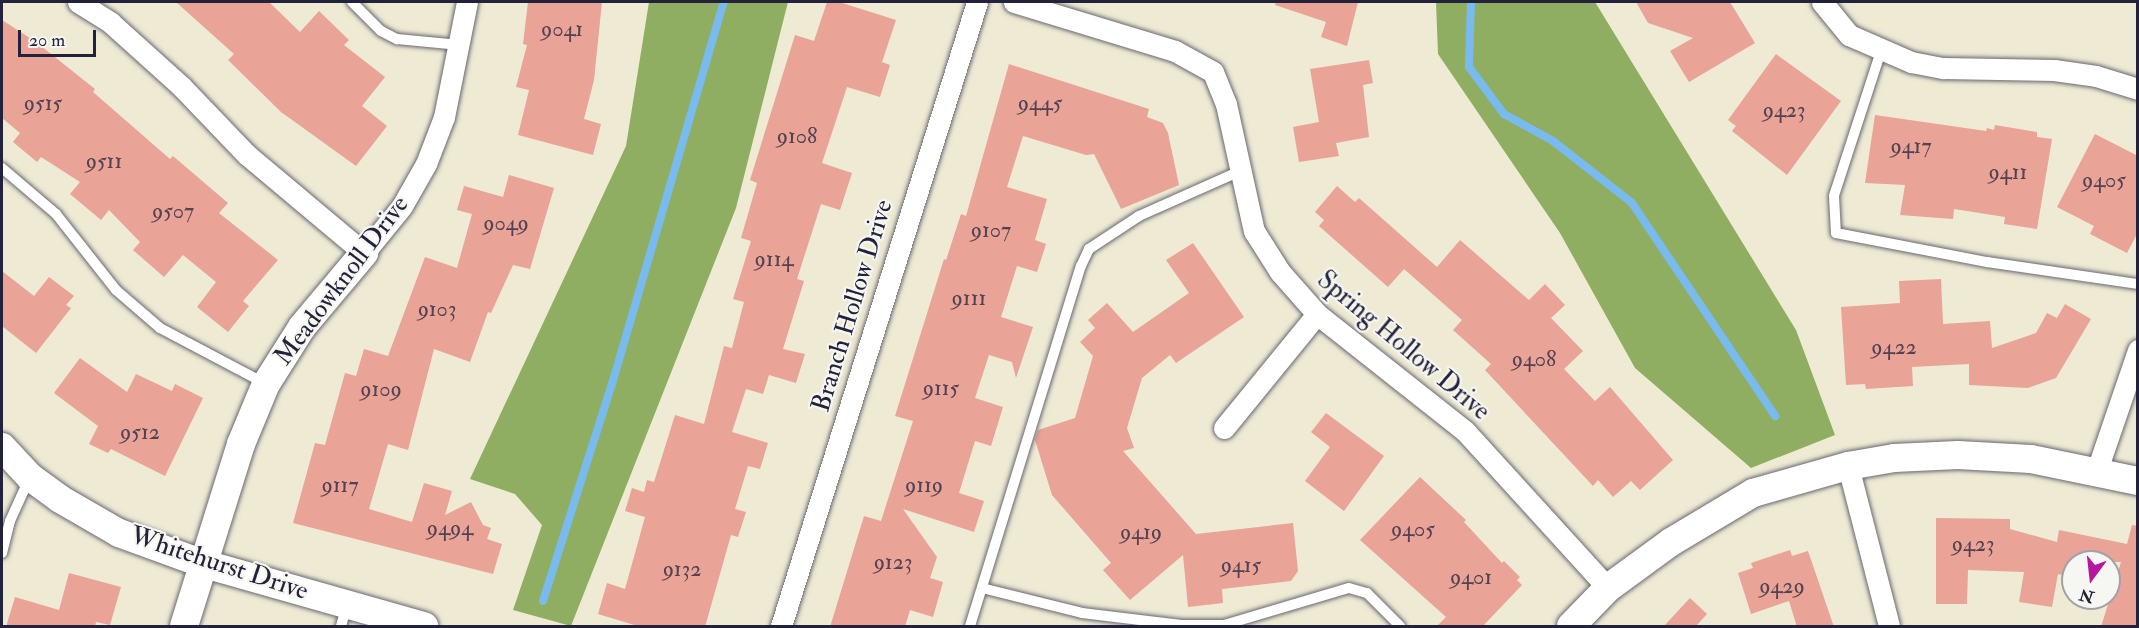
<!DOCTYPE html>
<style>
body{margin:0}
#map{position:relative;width:2139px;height:628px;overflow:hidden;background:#eeead4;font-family:"IM FELL Double Pica",serif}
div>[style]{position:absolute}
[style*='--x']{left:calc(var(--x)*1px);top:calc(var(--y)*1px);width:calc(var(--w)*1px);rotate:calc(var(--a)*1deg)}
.forest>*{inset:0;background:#8fae61}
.stream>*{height:8px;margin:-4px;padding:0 4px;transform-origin:4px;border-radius:4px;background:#7abbef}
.building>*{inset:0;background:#e9a397}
.roads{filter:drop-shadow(0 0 2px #696871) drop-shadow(0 0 2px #696871)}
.lane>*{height:10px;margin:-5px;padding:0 5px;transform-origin:5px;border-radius:5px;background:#fff}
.street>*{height:21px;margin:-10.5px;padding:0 10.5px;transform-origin:10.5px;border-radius:10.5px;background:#fff}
.secondary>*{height:28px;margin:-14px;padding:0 14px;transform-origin:14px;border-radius:14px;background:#fff}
span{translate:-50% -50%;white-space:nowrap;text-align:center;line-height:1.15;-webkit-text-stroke:4.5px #f6f6f2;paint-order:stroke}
.number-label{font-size:22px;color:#544252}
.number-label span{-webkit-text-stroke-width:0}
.street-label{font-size:26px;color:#22223b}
.frame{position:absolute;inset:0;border:3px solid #22223b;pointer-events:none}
.north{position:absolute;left:2061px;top:550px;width:60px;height:60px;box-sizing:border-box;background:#f6f6f2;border:2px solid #a1a1a9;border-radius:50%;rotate:195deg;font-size:16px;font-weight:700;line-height:24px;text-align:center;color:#22223b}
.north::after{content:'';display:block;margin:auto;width:21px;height:27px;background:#b5179e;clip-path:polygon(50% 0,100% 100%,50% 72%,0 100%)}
.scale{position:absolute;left:18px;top:30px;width:78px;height:27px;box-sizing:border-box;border:3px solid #22223b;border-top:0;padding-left:8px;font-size:18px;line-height:21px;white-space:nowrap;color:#22223b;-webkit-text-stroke:4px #f6f6f2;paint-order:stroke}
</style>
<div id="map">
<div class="forest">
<i style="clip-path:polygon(649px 2px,788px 2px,736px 208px,571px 626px,513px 610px,542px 525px,515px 494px,470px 479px,626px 146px)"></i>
<i style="clip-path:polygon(1436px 2px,1595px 2px,1796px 330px,1835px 435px,1751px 468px,1635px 368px,1560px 233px,1438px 54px)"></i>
</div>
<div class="stream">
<i style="--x:1471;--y:2;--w:65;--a:91.8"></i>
<i style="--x:1469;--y:67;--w:59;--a:53.3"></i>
<i style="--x:1504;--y:114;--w:56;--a:28.9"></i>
<i style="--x:1553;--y:141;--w:100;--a:38.1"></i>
<i style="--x:1632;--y:203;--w:257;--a:56.1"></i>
<i style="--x:543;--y:601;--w:228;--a:-72.4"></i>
<i style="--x:612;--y:384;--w:398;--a:-73.7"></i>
</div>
<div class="building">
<i style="clip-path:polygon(176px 2px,269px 2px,300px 32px,319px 11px,349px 40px,344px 45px,385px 77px,362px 106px,387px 126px,356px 166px,281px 112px,228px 60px,234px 54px)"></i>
<i style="clip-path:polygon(528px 2px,602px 2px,594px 80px,584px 119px,601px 124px,593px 155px,518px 135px,529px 90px,516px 87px,527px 45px,523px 44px)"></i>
<i style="clip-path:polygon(827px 2px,839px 2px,896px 20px,882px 62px,890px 65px,880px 97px,847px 87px,822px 163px,852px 173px,840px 210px,821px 204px,797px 279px,804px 281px,783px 349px,805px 354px,796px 383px,769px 375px,763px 394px,746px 389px,732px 432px,768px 443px,760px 469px,748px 466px,735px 509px,746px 512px,738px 537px,731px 535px,705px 627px,641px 627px,598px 614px,607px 583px,625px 589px,645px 517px,625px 511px,632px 488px,644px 492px,647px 480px,654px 482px,675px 415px,704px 424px,724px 346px,732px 348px,744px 302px,733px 299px,751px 241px,741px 238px,757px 183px,750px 180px,795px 35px,814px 41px)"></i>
<i style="clip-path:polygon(1276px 2px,1358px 2px,1347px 46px,1321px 37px,1326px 22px,1275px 5px)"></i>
<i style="clip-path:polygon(1636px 2px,1730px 2px,1755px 43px,1689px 82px,1670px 51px,1693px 38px,1648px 23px)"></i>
<i style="clip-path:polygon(2px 20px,36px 42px,95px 89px,93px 92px,170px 159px,173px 156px,228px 203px,219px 213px,278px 260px,243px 301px,249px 306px,228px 332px,197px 307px,216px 282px,183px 255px,164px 277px,133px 250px,140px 242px,109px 210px,101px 220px,70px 194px,80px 182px,41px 157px,37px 162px,13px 142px,20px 133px,2px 118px)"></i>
<i style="clip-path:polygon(1776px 54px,1841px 101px,1787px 175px,1732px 131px,1736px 126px,1728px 120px)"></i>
<i style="clip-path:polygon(1369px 60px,1373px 83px,1363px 85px,1369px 137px,1336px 143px,1339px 156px,1299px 162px,1293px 127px,1319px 122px,1310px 69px)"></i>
<i style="clip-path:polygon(1009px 64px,1149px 109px,1147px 117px,1163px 123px,1168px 133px,1179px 185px,1121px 209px,1094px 154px,1086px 155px,1023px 136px,1007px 187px,1047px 199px,1035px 240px,1046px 244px,1037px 272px,1017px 266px,1001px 317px,1033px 327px,1016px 378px,1012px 362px,989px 355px,975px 398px,1003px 407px,991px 446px,975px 441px,959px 493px,984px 501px,974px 532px,903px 509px,937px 557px,930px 578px,943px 582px,933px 617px,910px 610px,905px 627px,830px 627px,864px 516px,881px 521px,913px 421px,895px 416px,944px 259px,946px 260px,961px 214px,966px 216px)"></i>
<i style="clip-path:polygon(1875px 115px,1986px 131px,1987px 128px,1994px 130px,1995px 125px,2037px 132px,2037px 137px,2052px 139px,2037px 229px,2004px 224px,2005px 217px,1954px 209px,1953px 219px,1900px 215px,1905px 185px,1865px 183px)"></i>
<i style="clip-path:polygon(2095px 134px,2138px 156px,2138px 232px,2127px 253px,2090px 234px,2094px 226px,2057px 207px)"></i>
<i style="clip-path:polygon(509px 175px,554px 188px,530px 269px,513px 265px,491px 313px,488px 312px,470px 362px,434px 349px,408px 450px,388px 444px,369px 509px,412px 522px,424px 483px,452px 491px,445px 515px,471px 502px,483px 525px,491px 528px,487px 539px,502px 544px,493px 574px,293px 523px,315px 443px,325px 445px,345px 373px,356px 376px,364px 349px,388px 356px,425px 257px,457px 268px,472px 214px,457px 210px,464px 186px,503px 197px)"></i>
<i style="clip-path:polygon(1337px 186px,1355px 202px,1359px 198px,1437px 267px,1460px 240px,1529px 300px,1545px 284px,1565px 305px,1551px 318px,1583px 351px,1564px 369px,1595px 401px,1610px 387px,1673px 460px,1640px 490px,1631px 481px,1613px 497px,1598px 480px,1593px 486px,1485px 370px,1491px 364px,1453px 330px,1462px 320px,1404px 269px,1388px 287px,1319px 226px,1324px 220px,1315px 212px)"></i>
<i style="clip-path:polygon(1193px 243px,1244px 317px,1176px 363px,1170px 355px,1142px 378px,1127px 428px,1134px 448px,1123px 451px,1196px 534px,1293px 523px,1298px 571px,1291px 581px,1222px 589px,1223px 603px,1188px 607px,1183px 555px,1130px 600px,1103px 570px,1111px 563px,1052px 495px,1035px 440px,1038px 430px,1075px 418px,1093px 356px,1080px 342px,1095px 328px,1088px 320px,1107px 303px,1133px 332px,1189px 293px,1166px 260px)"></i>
<i style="clip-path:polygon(2px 271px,34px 296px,49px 277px,74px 296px,66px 305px,71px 308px,36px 353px,2px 326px)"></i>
<i style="clip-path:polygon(1941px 279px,1943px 324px,1990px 321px,1992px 348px,2036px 333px,2047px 313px,2057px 318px,2065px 304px,2091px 319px,2056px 378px,2028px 388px,1969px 385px,1969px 364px,1912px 367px,1913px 386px,1866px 389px,1865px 384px,1846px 385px,1841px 307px,1900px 303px,1899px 281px)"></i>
<i style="clip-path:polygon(80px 358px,127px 392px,136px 374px,172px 391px,175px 384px,203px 398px,165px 476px,111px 449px,108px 453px,89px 444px,98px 426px,54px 393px)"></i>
<i style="clip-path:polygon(1326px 413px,1384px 456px,1344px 511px,1305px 481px,1330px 447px,1311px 432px)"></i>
<i style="clip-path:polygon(1420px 477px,1466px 520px,1464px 522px,1502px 563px,1504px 561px,1520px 577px,1517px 580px,1522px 585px,1482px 627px,1436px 627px,1446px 617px,1360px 540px)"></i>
<i style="clip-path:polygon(1936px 518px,2010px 519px,2010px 529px,2057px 542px,2059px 530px,2127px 544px,2132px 525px,2138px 526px,2138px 627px,2101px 627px,2121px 562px,2073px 562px,2073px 577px,2058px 574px,2052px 607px,2019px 602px,2024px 572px,1968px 570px,1967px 604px,1936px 604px)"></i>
<i style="clip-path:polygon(1790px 550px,1792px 556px,1808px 551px,1834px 627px,1797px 627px,1789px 601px,1751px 614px,1738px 573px,1753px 568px,1751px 563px)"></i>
<i style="clip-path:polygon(69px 573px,121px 587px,110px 625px,96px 622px,95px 627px,6px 627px,15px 597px,59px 610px)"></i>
<i style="clip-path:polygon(1690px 598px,1707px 614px,1695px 627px,1663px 627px)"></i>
</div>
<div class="roads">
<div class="lane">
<i style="--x:352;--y:2;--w:41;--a:45"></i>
<i style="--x:381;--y:31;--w:18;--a:27"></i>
<i style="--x:397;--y:39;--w:63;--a:5.4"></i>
<i style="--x:1881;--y:51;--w:152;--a:108"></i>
<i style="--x:1834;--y:196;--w:37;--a:87"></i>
<i style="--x:1836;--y:233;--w:154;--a:10.9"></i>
<i style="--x:1987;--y:262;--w:153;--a:8.3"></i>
<i style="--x:2;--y:168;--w:71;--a:40.4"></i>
<i style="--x:56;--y:214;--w:97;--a:51.7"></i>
<i style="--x:116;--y:290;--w:58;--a:40.8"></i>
<i style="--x:160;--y:328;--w:120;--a:27.8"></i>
<i style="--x:2;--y:553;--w:33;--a:-76"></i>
<i style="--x:10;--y:521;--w:48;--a:-65.6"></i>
<i style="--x:982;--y:588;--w:103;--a:14"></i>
<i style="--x:1082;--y:613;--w:100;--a:6.9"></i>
<i style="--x:1181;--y:625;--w:43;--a:0"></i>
<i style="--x:1224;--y:625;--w:130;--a:-16.5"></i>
<i style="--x:1349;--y:588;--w:19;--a:16"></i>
<i style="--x:1367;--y:593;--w:47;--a:45"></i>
<i style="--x:341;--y:626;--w:22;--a:-74"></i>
<i style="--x:970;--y:626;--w:377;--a:-72.9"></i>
<i style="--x:1081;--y:266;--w:19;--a:-65"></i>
<i style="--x:1089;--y:249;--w:60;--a:-33.4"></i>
<i style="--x:1139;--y:216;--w:108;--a:-24"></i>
</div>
<div class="street">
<i style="--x:78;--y:2;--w:39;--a:32"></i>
<i style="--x:111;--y:23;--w:96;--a:42"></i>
<i style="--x:182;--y:87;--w:93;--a:46.3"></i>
<i style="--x:246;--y:154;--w:154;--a:40"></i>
<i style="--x:364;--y:253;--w:60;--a:-51"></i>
<i style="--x:402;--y:206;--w:48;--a:-60.3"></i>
<i style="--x:426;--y:164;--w:50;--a:-69"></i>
<i style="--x:444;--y:117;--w:117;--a:-78.7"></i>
<i style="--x:1014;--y:2;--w:168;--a:16.9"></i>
<i style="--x:1175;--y:51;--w:43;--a:28.9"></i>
<i style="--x:1213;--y:72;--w:35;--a:68"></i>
<i style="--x:1226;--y:104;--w:130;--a:77.6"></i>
<i style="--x:1254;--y:231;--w:49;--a:57.6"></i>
<i style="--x:1280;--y:272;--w:56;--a:48.6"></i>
<i style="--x:1317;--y:314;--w:189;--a:38.3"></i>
<i style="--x:1465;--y:431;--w:212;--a:47.7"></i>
<i style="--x:1822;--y:2;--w:43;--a:50.7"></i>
<i style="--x:1849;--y:35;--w:68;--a:23.5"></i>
<i style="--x:1911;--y:62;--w:33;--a:11"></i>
<i style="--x:1943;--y:68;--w:111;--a:1"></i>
<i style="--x:2054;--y:70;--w:42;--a:8.1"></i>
<i style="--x:2096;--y:76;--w:44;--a:17.2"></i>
<i style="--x:1224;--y:428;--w:147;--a:-50.8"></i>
<i style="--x:1848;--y:466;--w:165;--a:75.6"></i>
<i style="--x:2097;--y:470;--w:127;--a:-71.1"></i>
<i style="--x:781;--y:626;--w:654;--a:-72.56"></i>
</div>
<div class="secondary">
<i style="--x:2;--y:447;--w:41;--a:47"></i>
<i style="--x:30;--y:477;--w:37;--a:36"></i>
<i style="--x:60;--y:499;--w:68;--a:30"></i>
<i style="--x:119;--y:533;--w:87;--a:20.1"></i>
<i style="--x:201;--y:563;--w:232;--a:15.8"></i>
<i style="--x:184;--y:626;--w:191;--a:-72.6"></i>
<i style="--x:241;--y:444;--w:65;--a:-67.4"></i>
<i style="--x:266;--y:384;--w:67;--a:-57.7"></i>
<i style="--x:302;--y:327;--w:97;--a:-50"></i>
<i style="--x:1571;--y:626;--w:53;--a:-45.8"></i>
<i style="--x:1608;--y:588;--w:78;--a:-36.1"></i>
<i style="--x:1671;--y:542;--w:96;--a:-30.9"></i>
<i style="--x:1753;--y:493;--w:99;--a:-15.9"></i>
<i style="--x:1848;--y:466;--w:47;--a:-9.9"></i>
<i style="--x:1894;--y:458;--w:64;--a:-2.7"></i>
<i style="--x:1958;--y:455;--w:73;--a:3.1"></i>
<i style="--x:2031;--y:459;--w:109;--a:11.6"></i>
</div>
</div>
<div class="number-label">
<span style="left:562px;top:30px">9041</span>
<span style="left:43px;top:104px">9515</span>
<span style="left:1040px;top:104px">9445</span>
<span style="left:1784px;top:111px">9423</span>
<span style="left:797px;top:137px">9108</span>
<span style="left:1911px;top:147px">9417</span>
<span style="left:104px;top:162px">9511</span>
<span style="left:2008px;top:173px">9411</span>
<span style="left:2104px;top:181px">9405</span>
<span style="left:173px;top:212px">9507</span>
<span style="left:506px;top:224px">9049</span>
<span style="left:991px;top:231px">9107</span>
<span style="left:774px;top:260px">9114</span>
<span style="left:969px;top:299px">9111</span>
<span style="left:437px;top:310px">9103</span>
<span style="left:1894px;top:348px">9422</span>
<span style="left:1534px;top:360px">9408</span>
<span style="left:941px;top:389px">9115</span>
<span style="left:381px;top:390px">9109</span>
<span style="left:140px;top:433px">9512</span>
<span style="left:340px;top:486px">9117</span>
<span style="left:924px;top:486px">9119</span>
<span style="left:450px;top:529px">9494</span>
<span style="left:1413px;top:530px">9405</span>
<span style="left:1141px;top:533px">9419</span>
<span style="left:1973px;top:545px">9423</span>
<span style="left:893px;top:563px">9123</span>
<span style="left:1241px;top:566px">9415</span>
<span style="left:682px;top:570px">9132</span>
<span style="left:1471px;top:578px">9401</span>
<span style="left:1782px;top:587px">9429</span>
</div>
<div class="street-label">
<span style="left:342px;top:281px;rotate:-53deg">Meadowknoll Drive</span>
<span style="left:853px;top:306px;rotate:-73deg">Branch Hollow Drive</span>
<span style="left:1403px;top:346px;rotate:40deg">Spring Hollow Drive</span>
<span style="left:219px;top:564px;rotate:18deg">Whitehurst Drive</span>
</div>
<div class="frame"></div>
<div class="north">N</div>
<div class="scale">20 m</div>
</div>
